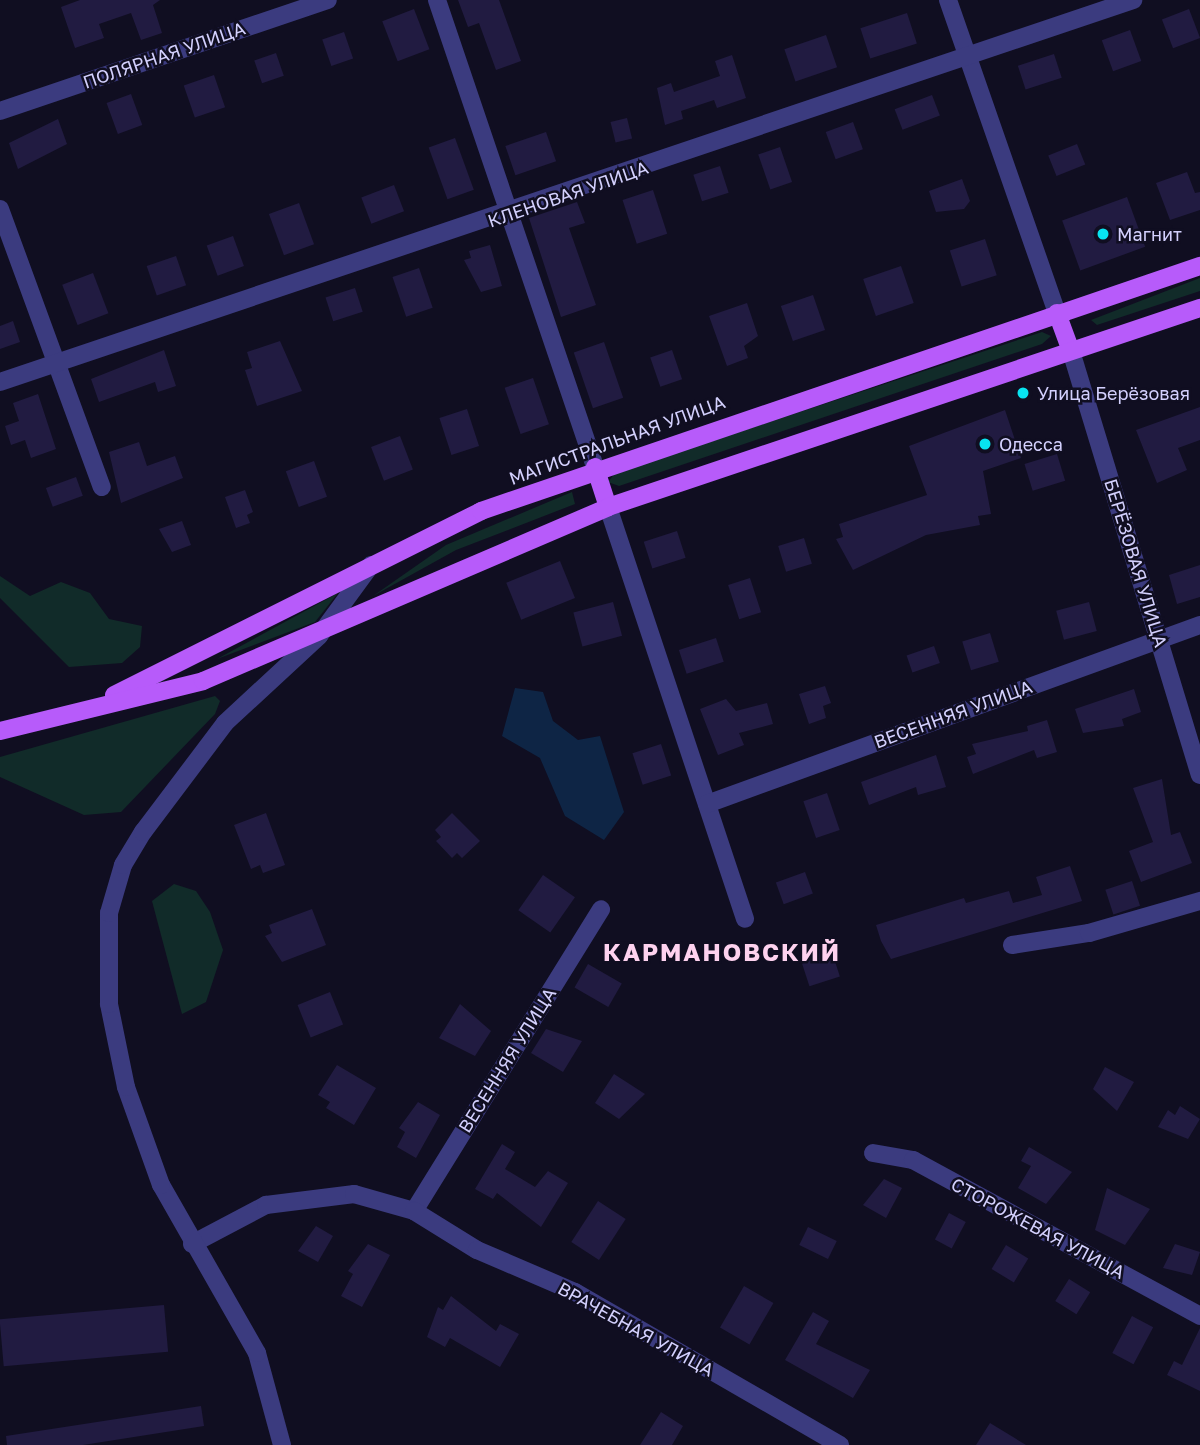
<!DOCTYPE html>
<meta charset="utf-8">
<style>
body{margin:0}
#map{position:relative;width:1200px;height:1445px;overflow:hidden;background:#100e21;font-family:"Golos Text",sans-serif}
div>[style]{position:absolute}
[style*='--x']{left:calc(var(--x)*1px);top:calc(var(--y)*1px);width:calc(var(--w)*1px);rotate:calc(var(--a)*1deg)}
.green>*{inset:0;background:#112b29}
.water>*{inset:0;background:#0e2545}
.building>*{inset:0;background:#211b41;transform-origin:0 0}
.minor>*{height:18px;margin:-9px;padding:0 9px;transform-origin:9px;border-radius:9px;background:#3b3b7f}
.major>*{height:18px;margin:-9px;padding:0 9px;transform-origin:9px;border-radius:9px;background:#b75bfa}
.dots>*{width:19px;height:19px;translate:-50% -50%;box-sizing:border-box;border:4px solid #100e21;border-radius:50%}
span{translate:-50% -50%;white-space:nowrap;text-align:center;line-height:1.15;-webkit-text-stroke:5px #100e21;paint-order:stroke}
.street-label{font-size:18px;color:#d3d0fd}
.poi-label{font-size:18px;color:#d3d0fd}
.left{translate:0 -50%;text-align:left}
.district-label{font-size:24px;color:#fed2ef;font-weight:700;letter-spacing:2px}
</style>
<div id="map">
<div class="green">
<i style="clip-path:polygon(1200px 278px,1200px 291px,1097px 325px,1091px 320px)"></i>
<i style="clip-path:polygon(1042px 332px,1051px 336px,1042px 344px,619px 486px,608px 482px,615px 473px)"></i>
<i style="clip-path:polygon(572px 492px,575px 504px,456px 550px,373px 596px,446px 545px)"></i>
<i style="clip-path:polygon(0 576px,30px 596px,61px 582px,90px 593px,109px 619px,142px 626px,140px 647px,122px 663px,69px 667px,0 598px)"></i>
<i style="clip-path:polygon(338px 593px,315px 622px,217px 659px)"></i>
<i style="clip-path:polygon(215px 696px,220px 701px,215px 714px,121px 812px,84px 815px,0 777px,0 757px)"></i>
<i style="clip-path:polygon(174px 884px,196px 891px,210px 912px,223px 950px,206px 1002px,182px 1014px,152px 901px)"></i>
</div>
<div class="water">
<i style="clip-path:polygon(515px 688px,543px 692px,553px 721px,578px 740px,600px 736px,624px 812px,604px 840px,565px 816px,540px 758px,502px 736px)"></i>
</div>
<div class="building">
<i style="clip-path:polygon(80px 0,160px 0,153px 5px,162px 33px,141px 40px,131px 13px,99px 24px,104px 38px,75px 48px,61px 7px)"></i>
<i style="clip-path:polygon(458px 0,499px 0,521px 61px,496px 70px,479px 23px,468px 27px)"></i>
<i style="left:414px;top:9px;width:43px;height:34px;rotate:69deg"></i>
<i style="left:1189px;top:9px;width:31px;height:29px;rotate:69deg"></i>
<i style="left:907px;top:13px;width:32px;height:49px;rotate:72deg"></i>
<i style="left:1130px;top:30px;width:33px;height:30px;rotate:70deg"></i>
<i style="left:344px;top:32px;width:28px;height:23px;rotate:71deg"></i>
<i style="left:826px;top:35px;width:34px;height:44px;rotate:71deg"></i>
<i style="left:276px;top:53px;width:24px;height:23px;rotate:71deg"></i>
<i style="left:1054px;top:54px;width:25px;height:38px;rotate:72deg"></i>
<i style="clip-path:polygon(732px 55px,746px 98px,717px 108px,714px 100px,681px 111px,683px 119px,665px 125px,657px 88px,671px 83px,674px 92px,720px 76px,715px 61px)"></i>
<i style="left:214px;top:75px;width:34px;height:32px;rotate:71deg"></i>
<i style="left:131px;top:94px;width:33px;height:26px;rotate:70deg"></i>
<i style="left:932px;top:95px;width:22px;height:40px;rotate:69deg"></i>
<i style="left:627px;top:118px;width:21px;height:17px;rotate:76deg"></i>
<i style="clip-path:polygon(58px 119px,67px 144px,18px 169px,9px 143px)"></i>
<i style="left:853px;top:122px;width:29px;height:29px;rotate:70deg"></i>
<i style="left:546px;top:132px;width:31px;height:43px;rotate:71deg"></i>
<i style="left:455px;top:138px;width:55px;height:28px;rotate:70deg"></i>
<i style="left:1077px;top:144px;width:22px;height:31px;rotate:68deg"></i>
<i style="left:780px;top:147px;width:37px;height:23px;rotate:71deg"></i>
<i style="left:720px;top:166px;width:28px;height:28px;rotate:72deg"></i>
<i style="clip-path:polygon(1187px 172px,1195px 193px,1200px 192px,1200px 210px,1170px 220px,1156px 183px)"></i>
<i style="clip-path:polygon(962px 179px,970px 201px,964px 209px,936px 212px,929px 191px)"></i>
<i style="left:394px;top:185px;width:28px;height:35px;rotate:69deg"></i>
<i style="left:653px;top:190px;width:46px;height:32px;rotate:72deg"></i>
<i style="left:1127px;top:197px;width:53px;height:69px;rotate:70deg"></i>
<i style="clip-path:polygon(577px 202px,585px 223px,569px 228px,596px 305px,561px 317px,529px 218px)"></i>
<i style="left:299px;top:203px;width:44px;height:32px;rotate:70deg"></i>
<i style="left:233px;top:236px;width:32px;height:28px;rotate:70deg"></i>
<i style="left:985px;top:239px;width:38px;height:37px;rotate:72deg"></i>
<i style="clip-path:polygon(490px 245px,502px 286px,481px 292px,464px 260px,471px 258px,469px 251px)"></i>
<i style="left:176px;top:256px;width:31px;height:31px;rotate:71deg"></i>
<i style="left:901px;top:266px;width:39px;height:40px;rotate:71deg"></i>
<i style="left:419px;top:268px;width:42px;height:28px;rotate:71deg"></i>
<i style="left:93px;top:273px;width:43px;height:33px;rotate:69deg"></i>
<i style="left:355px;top:288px;width:25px;height:31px;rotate:72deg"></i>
<i style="left:813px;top:295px;width:37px;height:34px;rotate:71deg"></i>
<i style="clip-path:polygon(747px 303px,758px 336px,744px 346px,748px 358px,727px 366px,709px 316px)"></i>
<i style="clip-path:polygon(13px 321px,20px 342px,0 349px,0 326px)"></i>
<i style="clip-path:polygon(280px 341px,302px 391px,257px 406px,245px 370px,252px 368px,247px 352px)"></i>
<i style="left:604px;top:342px;width:59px;height:32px;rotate:71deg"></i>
<i style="clip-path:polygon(164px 350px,176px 386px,158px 392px,155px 382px,99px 402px,91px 379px)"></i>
<i style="left:672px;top:350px;width:31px;height:23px;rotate:71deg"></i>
<i style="left:533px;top:378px;width:49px;height:30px;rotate:71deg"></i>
<i style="clip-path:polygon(38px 394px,56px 449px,31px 458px,25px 440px,11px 445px,5px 426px,19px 421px,13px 403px)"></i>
<i style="clip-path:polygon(1200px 407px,1200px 440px,1178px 448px,1187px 470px,1157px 483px,1136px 430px)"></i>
<i style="left:467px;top:409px;width:39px;height:29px;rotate:72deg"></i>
<i style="clip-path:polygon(1005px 410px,1021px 458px,983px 471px,991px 514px,978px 516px,980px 525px,926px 535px,853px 570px,836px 539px,843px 537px,839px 524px,927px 495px,909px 446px)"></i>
<i style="left:400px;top:436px;width:36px;height:31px;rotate:69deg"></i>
<i style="clip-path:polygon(139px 442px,147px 466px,175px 456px,183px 478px,121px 503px,109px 452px)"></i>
<i style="left:1057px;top:454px;width:28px;height:34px;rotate:73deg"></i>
<i style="left:314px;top:461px;width:38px;height:30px;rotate:70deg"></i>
<i style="left:76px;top:477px;width:20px;height:32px;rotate:70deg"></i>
<i style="clip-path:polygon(245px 490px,253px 512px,247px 515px,250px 523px,236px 528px,225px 497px)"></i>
<i style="clip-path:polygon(182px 521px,191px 545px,172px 552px,159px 529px)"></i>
<i style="left:677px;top:531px;width:28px;height:35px;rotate:72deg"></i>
<i style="left:804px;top:538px;width:27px;height:27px;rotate:73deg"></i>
<i style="left:560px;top:561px;width:40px;height:58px;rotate:68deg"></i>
<i style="clip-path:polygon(1200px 565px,1200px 597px,1177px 604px,1169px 575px)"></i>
<i style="left:750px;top:578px;width:36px;height:23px;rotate:72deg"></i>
<i style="left:613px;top:602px;width:35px;height:41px;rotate:75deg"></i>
<i style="left:1089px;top:602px;width:30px;height:34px;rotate:75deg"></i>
<i style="left:990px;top:633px;width:30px;height:29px;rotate:73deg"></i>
<i style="left:716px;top:638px;width:25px;height:39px;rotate:72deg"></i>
<i style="left:934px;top:646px;width:18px;height:29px;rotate:71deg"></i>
<i style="clip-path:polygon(825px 686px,831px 703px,823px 706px,826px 718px,809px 724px,799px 694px)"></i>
<i style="clip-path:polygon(1134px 689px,1141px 712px,1122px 719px,1124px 726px,1083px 733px,1075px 709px)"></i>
<i style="clip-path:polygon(726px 699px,736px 711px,767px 703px,773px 724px,739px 733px,744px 745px,718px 755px,700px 709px)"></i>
<i style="clip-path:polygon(1047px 720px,1057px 752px,1037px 758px,1034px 750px,973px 774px,967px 757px,976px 754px,972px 744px,1028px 731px,1027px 726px)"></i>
<i style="left:661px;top:744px;width:33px;height:30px;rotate:72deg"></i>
<i style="clip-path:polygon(936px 755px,946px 787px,918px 795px,916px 787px,869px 805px,861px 782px)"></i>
<i style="clip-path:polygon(1162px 779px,1171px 835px,1180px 832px,1192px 863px,1141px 882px,1129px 851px,1153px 842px,1133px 788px)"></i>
<i style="left:827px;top:793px;width:39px;height:25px;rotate:71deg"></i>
<i style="clip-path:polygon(266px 813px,285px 865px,263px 873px,260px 865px,251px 869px,234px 825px)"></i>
<i style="clip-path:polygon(452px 813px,480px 841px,462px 858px,457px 853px,452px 858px,436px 841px,441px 837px,435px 830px)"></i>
<i style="clip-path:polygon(1070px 866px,1082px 901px,891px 959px,881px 941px,876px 925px,964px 898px,966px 903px,1009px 891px,1013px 903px,1042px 895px,1036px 877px)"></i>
<i style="left:805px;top:872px;width:23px;height:31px;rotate:70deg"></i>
<i style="left:543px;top:875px;width:39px;height:43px;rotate:35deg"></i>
<i style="left:1132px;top:881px;width:26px;height:28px;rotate:72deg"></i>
<i style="clip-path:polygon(312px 909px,326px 945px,282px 962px,265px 936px,272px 933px,269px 925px)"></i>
<i style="left:830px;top:946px;width:32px;height:32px;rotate:72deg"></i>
<i style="left:588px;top:964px;width:39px;height:27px;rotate:30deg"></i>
<i style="left:330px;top:992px;width:35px;height:35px;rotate:68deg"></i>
<i style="clip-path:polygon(460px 1004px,491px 1031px,475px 1056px,439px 1038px)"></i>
<i style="clip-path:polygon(546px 1029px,582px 1041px,563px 1072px,531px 1053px)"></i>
<i style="clip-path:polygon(337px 1065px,376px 1088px,354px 1125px,326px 1108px,330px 1102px,318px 1095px)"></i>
<i style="clip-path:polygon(1105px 1067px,1134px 1082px,1117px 1111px,1093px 1089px)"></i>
<i style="clip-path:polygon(614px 1074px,645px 1094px,619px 1119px,595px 1103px)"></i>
<i style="clip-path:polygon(418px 1102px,440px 1115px,416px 1158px,397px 1147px,405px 1132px,399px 1128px)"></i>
<i style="clip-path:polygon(1180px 1106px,1200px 1119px,1188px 1139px,1158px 1127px,1168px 1110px,1175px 1115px)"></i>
<i style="clip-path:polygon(502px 1144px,515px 1152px,505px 1169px,535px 1187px,548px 1171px,568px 1183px,541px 1227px,497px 1193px,493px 1199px,475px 1189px)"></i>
<i style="clip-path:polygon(1029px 1147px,1072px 1172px,1046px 1204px,1018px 1188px,1031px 1166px,1021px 1161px)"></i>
<i style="clip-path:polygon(884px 1179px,902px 1188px,886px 1218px,863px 1205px)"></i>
<i style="clip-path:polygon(1107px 1188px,1150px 1209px,1125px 1245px,1095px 1230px)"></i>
<i style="left:598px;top:1201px;width:33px;height:49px;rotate:33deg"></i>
<i style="left:949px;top:1213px;width:19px;height:30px;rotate:28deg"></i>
<i style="clip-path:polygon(316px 1226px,333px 1236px,318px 1262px,298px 1251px)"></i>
<i style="left:808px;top:1227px;width:32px;height:20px;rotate:26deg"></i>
<i style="clip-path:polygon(368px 1244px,390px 1255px,362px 1307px,341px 1296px,353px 1274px,348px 1271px)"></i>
<i style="clip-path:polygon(1175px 1244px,1200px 1252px,1192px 1275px,1163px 1268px)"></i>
<i style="left:1006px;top:1245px;width:26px;height:28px;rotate:31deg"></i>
<i style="left:1069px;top:1279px;width:25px;height:26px;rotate:32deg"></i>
<i style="left:744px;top:1286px;width:34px;height:48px;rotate:30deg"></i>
<i style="clip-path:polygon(451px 1296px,496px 1331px,500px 1324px,519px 1334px,500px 1367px,450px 1338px,445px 1347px,427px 1337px,438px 1307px,443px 1310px)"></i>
<i style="left:164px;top:1305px;width:47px;height:165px;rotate:85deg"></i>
<i style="clip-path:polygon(813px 1312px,829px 1321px,816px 1344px,870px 1370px,853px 1398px,785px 1360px)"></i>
<i style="left:1132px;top:1316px;width:24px;height:42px;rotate:28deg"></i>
<i style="clip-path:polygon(1200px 1328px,1200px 1391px,1167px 1375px,1174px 1361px,1182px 1365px)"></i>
<i style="clip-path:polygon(201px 1406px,204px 1426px,83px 1445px,7px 1445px,6px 1436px)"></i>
<i style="clip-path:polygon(661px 1412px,683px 1426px,672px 1445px,640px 1445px)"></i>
<i style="clip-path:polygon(990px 1423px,1026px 1445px,976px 1445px)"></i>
</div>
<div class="minor">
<i style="--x:437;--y:0;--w:493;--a:71.3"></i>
<i style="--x:948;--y:0;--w:331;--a:70.8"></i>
<i style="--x:0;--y:111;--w:346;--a:-18.7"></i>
<i style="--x:0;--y:209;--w:296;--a:69.9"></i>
<i style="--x:1071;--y:351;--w:443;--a:73.1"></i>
<i style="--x:0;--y:382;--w:1196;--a:-18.63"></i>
<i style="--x:608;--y:507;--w:434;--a:71.6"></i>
<i style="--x:707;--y:804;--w:524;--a:-19.96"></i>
<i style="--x:1012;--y:945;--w:78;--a:-8.9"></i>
<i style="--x:1089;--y:933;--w:116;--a:-16.1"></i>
<i style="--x:873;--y:1153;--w:41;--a:9.9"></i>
<i style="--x:913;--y:1160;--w:327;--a:28.5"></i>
<i style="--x:414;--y:1211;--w:355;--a:-58.2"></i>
<i style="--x:192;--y:1244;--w:84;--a:-27.8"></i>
<i style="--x:266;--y:1205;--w:89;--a:-7.1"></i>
<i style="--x:354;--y:1194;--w:62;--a:15.8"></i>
<i style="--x:414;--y:1211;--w:74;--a:31.8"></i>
<i style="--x:477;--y:1250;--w:107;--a:23.2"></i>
<i style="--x:575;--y:1292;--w:306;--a:30"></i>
<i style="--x:282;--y:1445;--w:95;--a:-105.2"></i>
<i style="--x:257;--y:1353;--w:193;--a:-119.7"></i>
<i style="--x:161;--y:1185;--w:104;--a:-109.7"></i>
<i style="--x:126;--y:1087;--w:85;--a:-101.6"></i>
<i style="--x:109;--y:1004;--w:91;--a:-90"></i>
<i style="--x:109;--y:913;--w:50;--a:-73.7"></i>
<i style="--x:123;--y:865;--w:39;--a:-59"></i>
<i style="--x:143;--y:832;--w:136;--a:-53"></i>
<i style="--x:225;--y:723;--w:128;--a:-42.8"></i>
<i style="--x:319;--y:636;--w:88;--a:-53.8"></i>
</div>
<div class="major">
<i style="--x:1057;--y:313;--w:40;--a:69.8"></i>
<i style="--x:595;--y:467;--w:42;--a:72"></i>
<i style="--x:114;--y:695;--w:411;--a:-26.6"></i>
<i style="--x:481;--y:511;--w:760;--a:-18.82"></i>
<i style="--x:0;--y:731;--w:209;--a:-13.8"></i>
<i style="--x:203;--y:681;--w:441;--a:-23.2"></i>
<i style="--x:608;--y:507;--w:625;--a:-18.58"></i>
</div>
<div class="dots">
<i style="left:1103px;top:234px;background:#08e4f1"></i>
<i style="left:1023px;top:393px;background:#08e4f1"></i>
<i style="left:985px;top:444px;background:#08e4f1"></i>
</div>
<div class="street-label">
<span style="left:164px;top:55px;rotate:-19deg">ПОЛЯРНАЯ УЛИЦА</span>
<span style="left:568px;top:194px;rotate:-19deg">КЛЕНОВАЯ УЛИЦА</span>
<span style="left:617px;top:440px;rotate:-20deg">МАГИСТРАЛЬНАЯ УЛИЦА</span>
<span style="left:1136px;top:563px;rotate:73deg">БЕРЁЗОВАЯ УЛИЦА</span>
<span style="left:953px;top:714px;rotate:-20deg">ВЕСЕННЯЯ УЛИЦА</span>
<span style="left:507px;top:1060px;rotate:-58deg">ВЕСЕННЯЯ УЛИЦА</span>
<span style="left:1038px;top:1228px;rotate:28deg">СТОРОЖЕВАЯ УЛИЦА</span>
<span style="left:636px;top:1329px;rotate:29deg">ВРАЧЕБНАЯ УЛИЦА</span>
</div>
<div class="poi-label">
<span class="left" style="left:1117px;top:234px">Магнит</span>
<span class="left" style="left:1037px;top:393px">Улица Берёзовая</span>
<span class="left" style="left:999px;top:444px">Одесса</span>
</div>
<div class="district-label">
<span style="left:722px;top:952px">КАРМАНОВСКИЙ</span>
</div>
</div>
